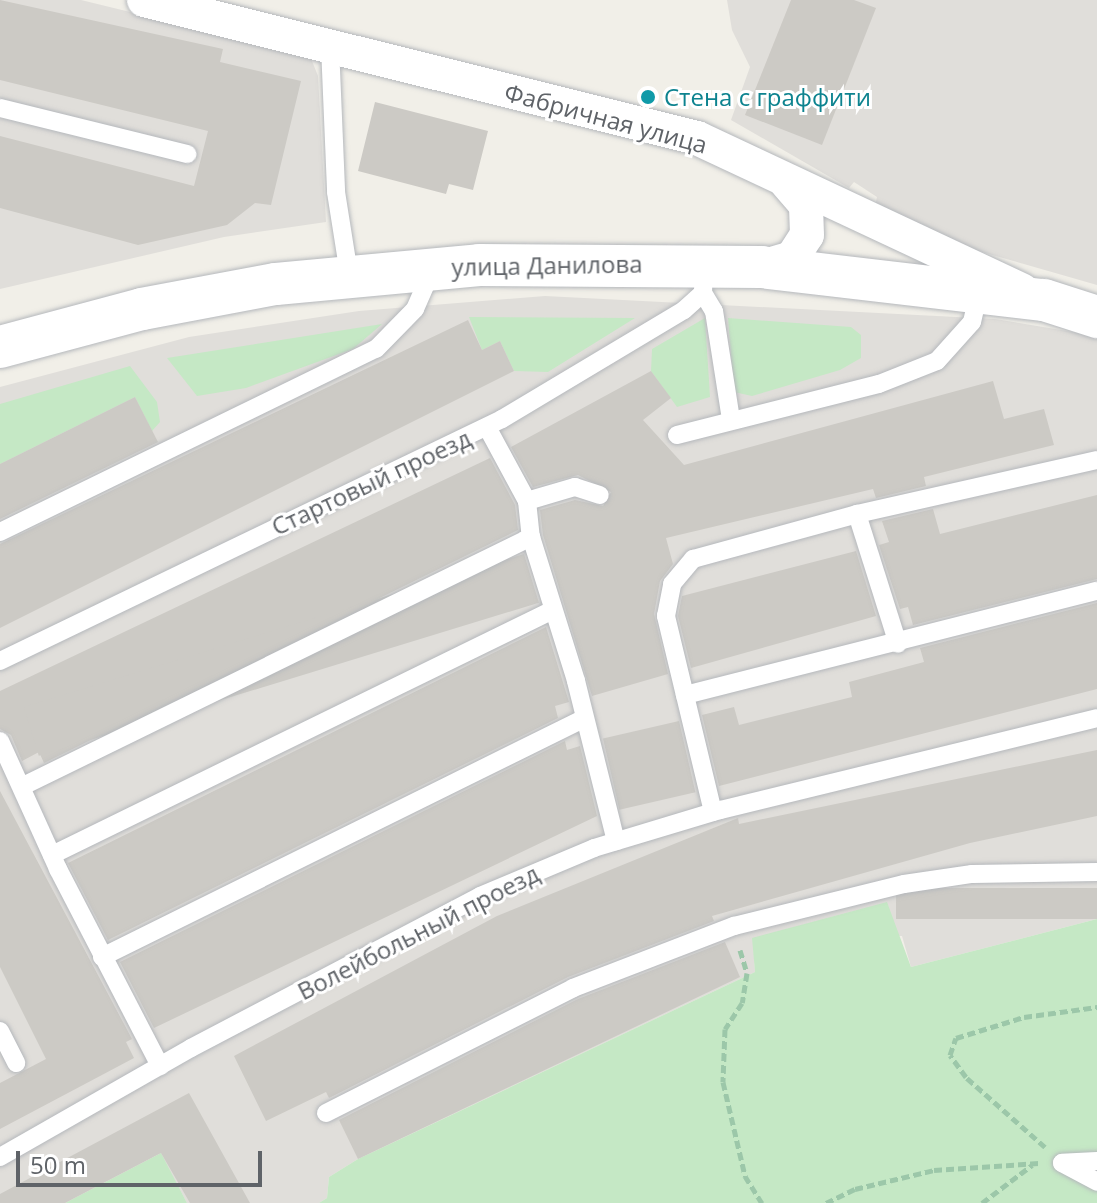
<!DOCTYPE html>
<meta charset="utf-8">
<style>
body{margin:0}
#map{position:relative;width:1097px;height:1203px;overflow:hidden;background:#f1efe8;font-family:"Open Sans",sans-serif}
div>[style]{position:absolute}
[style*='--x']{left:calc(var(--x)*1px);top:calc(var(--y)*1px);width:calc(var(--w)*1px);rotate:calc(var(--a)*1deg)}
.industrial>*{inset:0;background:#e0deda}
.green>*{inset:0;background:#c5e8c5}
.building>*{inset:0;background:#cccac5;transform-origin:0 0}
.path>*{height:5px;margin-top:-2.5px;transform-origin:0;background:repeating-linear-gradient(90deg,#9cc7a9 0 8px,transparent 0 12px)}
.roads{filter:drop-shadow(0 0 2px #b5b8bc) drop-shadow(0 0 2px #b5b8bc)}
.service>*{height:18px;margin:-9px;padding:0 9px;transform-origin:9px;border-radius:9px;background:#fff}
.minor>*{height:34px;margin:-17px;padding:0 17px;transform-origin:17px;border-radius:17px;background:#fff}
.tertiary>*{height:42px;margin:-21px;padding:0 21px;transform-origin:21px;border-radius:21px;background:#fff}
.dots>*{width:22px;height:22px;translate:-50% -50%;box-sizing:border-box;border:4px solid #fff;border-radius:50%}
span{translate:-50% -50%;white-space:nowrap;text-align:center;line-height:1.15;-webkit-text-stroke:6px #fff;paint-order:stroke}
.culture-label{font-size:24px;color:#0d838f}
.left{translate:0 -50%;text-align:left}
.street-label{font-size:24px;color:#5f6368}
.scale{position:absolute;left:16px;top:1151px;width:246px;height:36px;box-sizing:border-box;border:4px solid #5f6368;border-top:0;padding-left:10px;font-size:24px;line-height:28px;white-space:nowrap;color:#5f6368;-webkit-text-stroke:6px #fff;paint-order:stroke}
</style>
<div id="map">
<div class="industrial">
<i style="clip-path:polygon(0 0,81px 0,310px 56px,318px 76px,326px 222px,224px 237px,0 289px)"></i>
<i style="clip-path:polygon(727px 0,1097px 0,1097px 285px,947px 242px,875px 206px,877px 197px,854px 182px,849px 188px,731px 120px,750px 67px,732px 30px)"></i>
<i style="clip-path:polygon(545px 296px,995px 319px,1097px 336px,1097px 919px,911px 967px,902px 936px,753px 938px,755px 972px,358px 1159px,329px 1177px,327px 1198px,319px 1203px,187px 1203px,160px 1153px,65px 1203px,0 1203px,0 387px,189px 337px,359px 311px)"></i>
</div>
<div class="green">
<i style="clip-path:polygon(469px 317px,635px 318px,548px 372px,514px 371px,500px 341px,482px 350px)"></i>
<i style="clip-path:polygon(705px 318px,710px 397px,677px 407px,651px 371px,652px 349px)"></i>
<i style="clip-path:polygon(728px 318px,851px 327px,861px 335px,861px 358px,840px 370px,752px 396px,734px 392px)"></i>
<i style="clip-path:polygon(382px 324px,353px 349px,246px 388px,197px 396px,167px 358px)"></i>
<i style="clip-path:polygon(130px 366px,157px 402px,160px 422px,152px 431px,135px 397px,0 464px,0 404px)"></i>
<i style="clip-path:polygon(887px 902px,911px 967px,1097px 919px,1097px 1203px,319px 1203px,327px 1198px,329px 1177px,358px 1159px,755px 972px,752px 938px)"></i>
<i style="clip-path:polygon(161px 1153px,187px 1203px,65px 1203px)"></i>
</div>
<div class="building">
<i style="clip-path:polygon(0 0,223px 49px,220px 62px,301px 81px,271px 205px,255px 203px,227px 225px,138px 245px,0 208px,0 136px,194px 186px,208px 131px,0 80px)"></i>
<i style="clip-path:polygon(791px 0,854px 0,876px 8px,822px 145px,745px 115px)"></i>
<i style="clip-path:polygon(375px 102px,488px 131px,473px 190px,449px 184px,446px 194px,358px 171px)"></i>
<i style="clip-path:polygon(468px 320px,482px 350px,500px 341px,514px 371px,0 628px,0 544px)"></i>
<i style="clip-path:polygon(651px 371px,671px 398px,643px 420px,684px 465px,993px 381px,1004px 419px,1044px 409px,1054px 445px,924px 477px,926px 486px,876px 498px,873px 489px,666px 538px,673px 564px,660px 581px,654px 614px,668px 674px,592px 696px,543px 535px,540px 510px,575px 500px,603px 506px,611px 492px,578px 475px,533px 487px,511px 447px)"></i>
<i style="clip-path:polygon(135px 397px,158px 442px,0 519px,0 464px)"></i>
<i style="clip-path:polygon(490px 458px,515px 505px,518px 530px,44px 763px,39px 752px,22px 761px,11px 735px,0 729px,0 691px)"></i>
<i style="clip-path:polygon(1097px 495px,1097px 579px,913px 625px,908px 607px,900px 609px,879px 545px,889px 542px,882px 521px,933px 509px,940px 534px)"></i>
<i style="clip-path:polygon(856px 551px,876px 616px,691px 668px,678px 616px,682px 596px)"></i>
<i style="left:524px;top:554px;width:51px;height:523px;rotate:73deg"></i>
<i style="clip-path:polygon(1097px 603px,1097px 689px,719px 786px,702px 715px,734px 707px,739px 725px,852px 697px,849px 682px,924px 662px,920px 648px)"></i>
<i style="clip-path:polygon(546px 627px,569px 702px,555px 706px,558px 718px,108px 940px,68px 863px)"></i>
<i style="left:679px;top:721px;width:73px;height:78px;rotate:77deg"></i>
<i style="clip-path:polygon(565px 741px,567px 750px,580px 746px,597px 816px,154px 1028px,120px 962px)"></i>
<i style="clip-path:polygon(1097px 750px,1097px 816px,970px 843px,712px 916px,714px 921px,568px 977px,329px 1098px,326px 1092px,266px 1121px,234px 1056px,497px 916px,738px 818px,739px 824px)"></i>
<i style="clip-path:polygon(0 791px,132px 1039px,126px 1042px,134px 1058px,0 1129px,0 1083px,46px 1059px,0 967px)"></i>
<i style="left:1097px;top:888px;width:31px;height:201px;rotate:90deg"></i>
<i style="clip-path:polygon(725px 942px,740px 977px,358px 1159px,339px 1120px,578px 999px)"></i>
<i style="clip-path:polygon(189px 1093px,250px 1203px,190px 1203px,161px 1153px,65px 1203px,0 1203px,0 1194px)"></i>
</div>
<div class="path">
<i style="--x:740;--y:950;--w:24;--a:73"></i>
<i style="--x:747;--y:973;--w:30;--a:99"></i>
<i style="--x:742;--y:1003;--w:31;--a:123"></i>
<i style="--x:725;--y:1029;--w:53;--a:92.2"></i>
<i style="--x:723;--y:1082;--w:97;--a:76.8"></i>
<i style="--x:745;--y:1176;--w:32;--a:58"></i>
<i style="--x:1045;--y:1147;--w:106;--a:-138.5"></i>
<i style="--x:966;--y:1077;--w:27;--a:-126"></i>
<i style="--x:950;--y:1055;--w:18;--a:-71"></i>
<i style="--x:956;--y:1038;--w:71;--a:-17.2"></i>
<i style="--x:1024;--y:1017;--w:74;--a:-7.8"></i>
<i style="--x:826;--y:1203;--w:32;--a:-26"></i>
<i style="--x:855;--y:1189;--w:81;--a:-13.5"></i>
<i style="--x:934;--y:1170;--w:105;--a:-3.8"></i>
<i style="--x:982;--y:1203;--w:63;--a:-37.2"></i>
</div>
<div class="roads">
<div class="service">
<i style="--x:330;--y:46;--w:146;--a:87.6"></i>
<i style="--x:336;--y:192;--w:83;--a:81"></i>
<i style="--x:0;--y:108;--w:193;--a:13.8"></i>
<i style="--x:703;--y:293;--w:21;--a:59"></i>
<i style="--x:714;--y:311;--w:109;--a:81.1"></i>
<i style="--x:487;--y:427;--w:84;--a:61.6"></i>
<i style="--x:527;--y:501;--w:36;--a:84"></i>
<i style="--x:531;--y:537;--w:151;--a:72.6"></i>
<i style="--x:576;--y:681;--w:165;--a:76"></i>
<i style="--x:677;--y:435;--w:208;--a:-14.2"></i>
<i style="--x:879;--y:384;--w:62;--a:-21.6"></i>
<i style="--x:937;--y:361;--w:52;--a:-48.1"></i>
<i style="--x:972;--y:322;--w:32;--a:-77"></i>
<i style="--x:527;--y:501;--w:50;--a:-16.3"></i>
<i style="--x:575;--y:487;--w:26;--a:18"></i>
<i style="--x:857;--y:514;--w:136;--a:72.5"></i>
<i style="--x:0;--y:532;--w:418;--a:-26"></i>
<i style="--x:376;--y:349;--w:56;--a:-45.7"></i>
<i style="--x:415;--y:309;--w:43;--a:-66.4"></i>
<i style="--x:0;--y:661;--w:557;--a:-25.74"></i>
<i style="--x:502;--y:419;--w:212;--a:-30.9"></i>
<i style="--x:684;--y:310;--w:25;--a:-42"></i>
<i style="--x:703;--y:293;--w:29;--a:-88"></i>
<i style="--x:685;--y:695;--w:425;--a:-14.2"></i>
<i style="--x:0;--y:741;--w:141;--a:65.6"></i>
<i style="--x:58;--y:869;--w:222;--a:62.6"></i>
<i style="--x:23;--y:786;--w:566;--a:-26.11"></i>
<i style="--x:713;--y:812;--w:202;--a:-103.5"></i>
<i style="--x:666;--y:616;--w:33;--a:-79"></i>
<i style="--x:672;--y:584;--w:33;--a:-50"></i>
<i style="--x:693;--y:559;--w:170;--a:-15.3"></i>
<i style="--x:857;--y:514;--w:246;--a:-12.7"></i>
<i style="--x:52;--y:855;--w:555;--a:-26.06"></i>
<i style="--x:102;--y:957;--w:537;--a:-26.33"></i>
<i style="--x:0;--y:1031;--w:36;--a:63"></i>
<i style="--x:326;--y:1113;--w:277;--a:-26.8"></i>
<i style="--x:573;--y:988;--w:173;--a:-21.1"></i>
<i style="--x:734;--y:926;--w:175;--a:-13.9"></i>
<i style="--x:904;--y:884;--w:69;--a:-8.4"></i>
<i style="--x:972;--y:874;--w:125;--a:-0.9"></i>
<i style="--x:0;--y:1157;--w:220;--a:-29.7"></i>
<i style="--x:191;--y:1048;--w:327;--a:-27.7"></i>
<i style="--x:480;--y:896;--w:124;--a:-22.8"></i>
<i style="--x:594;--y:848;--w:132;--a:-16.8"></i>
<i style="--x:720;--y:810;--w:388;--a:-13.7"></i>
<i style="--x:1097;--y:1161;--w:35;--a:177"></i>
<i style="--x:1062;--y:1163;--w:40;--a:28"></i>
</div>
<div class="minor">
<i style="--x:144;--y:0;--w:570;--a:14.01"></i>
<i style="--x:697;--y:138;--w:359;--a:25.1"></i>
<i style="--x:761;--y:267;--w:32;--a:-16"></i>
<i style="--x:792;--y:258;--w:27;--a:-57"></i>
<i style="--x:807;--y:235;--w:30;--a:-92"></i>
<i style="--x:806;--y:205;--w:29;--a:-131"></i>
</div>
<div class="tertiary">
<i style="--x:0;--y:347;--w:147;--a:-15"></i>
<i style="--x:142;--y:309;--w:136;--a:-10.6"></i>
<i style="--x:276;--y:284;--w:204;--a:-5.3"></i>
<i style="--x:479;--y:265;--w:282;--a:0.4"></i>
<i style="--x:761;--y:267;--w:285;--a:6.7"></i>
<i style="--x:1044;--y:300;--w:56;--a:17.8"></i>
</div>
</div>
<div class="dots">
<i style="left:648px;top:97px;background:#0f9aa8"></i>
</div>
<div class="culture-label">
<span class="left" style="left:664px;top:97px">Стена с граффити</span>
</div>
<div class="street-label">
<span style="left:606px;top:118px;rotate:15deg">Фабричная улица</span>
<span style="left:547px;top:265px;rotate:-1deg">улица Данилова</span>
<span style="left:371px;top:482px;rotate:-25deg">Стартовый проезд</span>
<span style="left:418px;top:932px;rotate:-27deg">Волейбольный проезд</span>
</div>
<div class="scale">50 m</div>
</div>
